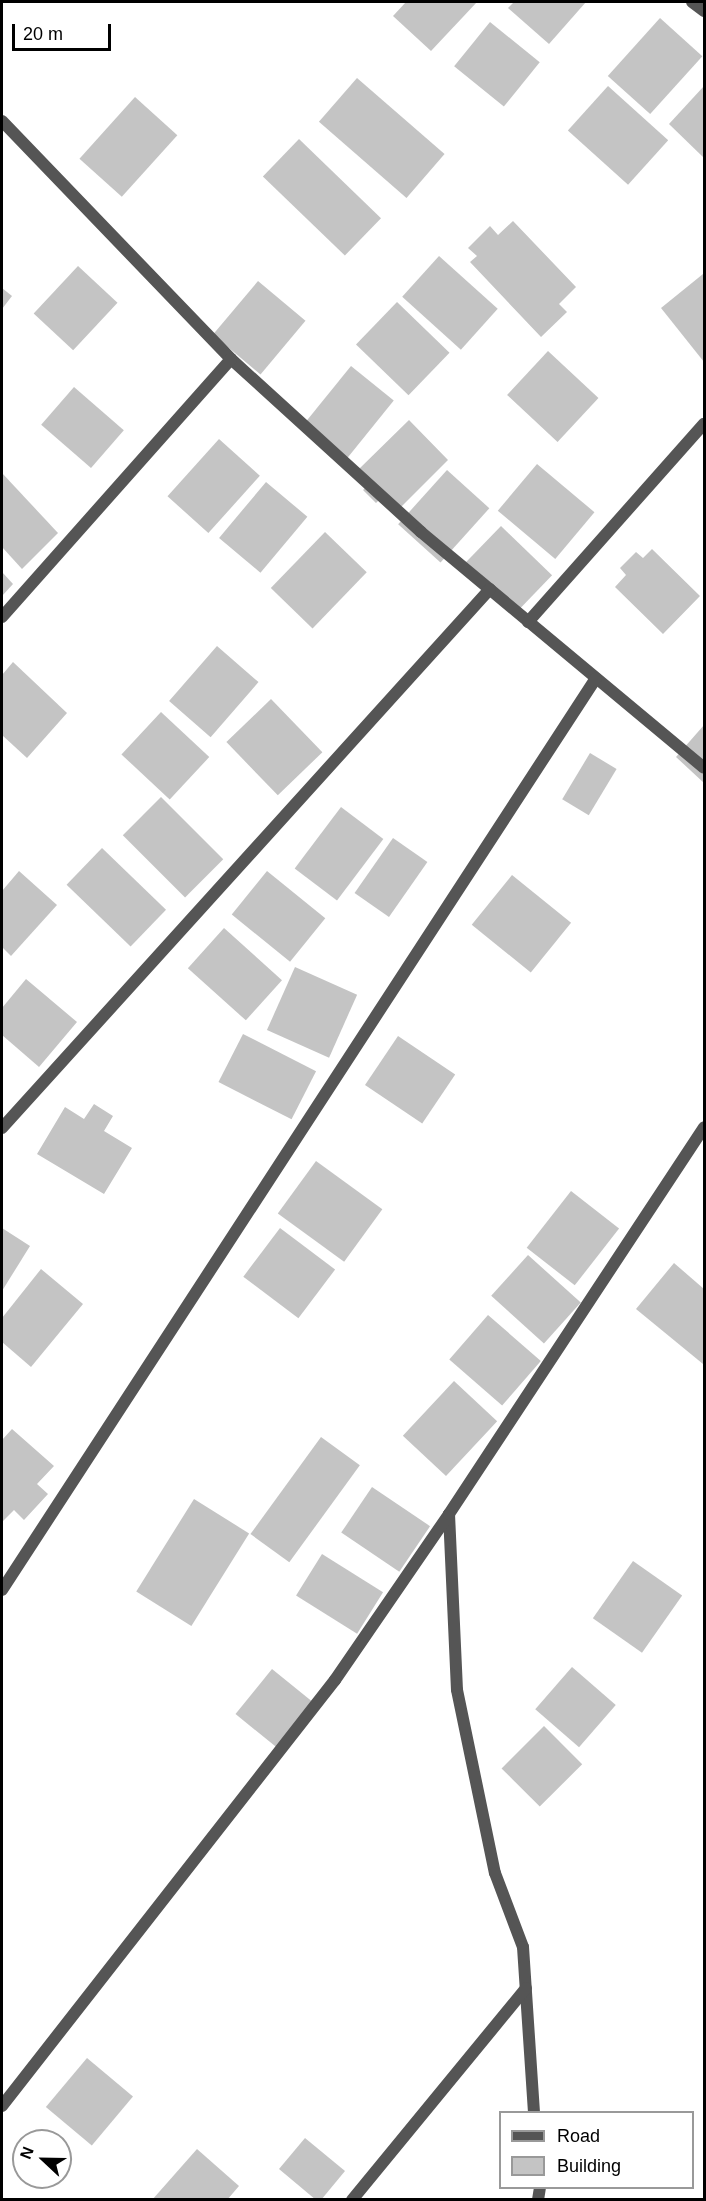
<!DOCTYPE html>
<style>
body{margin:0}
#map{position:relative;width:706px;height:2201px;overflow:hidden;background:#fff;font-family:Arial,sans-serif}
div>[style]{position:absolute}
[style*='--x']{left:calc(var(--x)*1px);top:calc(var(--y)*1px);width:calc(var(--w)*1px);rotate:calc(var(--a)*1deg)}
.building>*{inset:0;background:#c4c4c4;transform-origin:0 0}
.street>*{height:12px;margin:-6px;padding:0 6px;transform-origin:6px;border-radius:6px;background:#555}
span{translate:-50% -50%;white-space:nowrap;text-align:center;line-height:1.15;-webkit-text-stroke:6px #fff;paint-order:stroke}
.frame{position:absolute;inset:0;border:3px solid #000;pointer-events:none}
.legend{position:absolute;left:499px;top:2111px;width:195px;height:78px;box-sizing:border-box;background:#fff;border:2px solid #999;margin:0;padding:8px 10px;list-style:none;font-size:18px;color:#000}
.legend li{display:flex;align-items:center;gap:12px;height:30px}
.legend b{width:30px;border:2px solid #999}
.north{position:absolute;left:12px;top:2129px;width:60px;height:60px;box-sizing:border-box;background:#fff;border:2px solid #999;border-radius:50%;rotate:292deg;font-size:16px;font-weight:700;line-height:24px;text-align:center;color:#000}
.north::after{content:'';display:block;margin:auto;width:21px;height:27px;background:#000;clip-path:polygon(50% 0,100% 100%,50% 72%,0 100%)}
.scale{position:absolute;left:12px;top:24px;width:99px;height:27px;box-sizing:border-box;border:3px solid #000;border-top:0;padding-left:8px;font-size:18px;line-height:21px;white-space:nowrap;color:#000;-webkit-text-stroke:4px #fff;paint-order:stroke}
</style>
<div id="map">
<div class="building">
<i style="clip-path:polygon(406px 2px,477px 2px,431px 51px,393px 16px)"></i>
<i style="clip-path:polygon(514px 2px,586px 2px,549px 44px,508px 8px)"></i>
<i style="left:660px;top:18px;width:57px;height:78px;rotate:42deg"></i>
<i style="left:490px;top:22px;width:64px;height:57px;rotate:39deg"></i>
<i style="left:357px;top:78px;width:116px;height:58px;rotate:41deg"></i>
<i style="left:608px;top:86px;width:81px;height:60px;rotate:42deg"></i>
<i style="clip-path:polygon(704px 86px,704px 158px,669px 124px)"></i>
<i style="left:135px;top:97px;width:57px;height:83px;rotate:42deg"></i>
<i style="left:299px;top:139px;width:114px;height:52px;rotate:44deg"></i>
<i style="clip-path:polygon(513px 221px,576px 287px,559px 304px,567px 312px,541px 337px,470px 262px,477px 256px,468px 248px,490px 226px,498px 235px)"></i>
<i style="left:439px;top:256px;width:79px;height:55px;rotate:42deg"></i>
<i style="left:78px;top:266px;width:54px;height:65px;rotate:43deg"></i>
<i style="clip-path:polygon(703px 274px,704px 276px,704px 362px,661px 308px)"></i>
<i style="left:258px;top:281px;width:62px;height:70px;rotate:40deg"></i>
<i style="clip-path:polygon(2px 288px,12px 296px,2px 309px)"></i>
<i style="left:397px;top:302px;width:73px;height:59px;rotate:44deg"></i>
<i style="left:548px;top:351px;width:69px;height:60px;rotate:43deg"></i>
<i style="left:351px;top:366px;width:55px;height:75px;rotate:39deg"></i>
<i style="left:74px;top:387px;width:66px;height:50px;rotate:41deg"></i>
<i style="clip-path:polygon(409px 420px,448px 460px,399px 509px,385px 494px,376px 503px,363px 490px,372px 481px,359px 469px)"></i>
<i style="left:219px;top:439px;width:55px;height:77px;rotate:42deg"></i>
<i style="left:537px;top:464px;width:75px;height:61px;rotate:40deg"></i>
<i style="left:447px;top:470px;width:57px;height:73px;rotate:42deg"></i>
<i style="clip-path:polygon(2px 473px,58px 533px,22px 569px,2px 547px)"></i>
<i style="left:266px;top:482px;width:54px;height:73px;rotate:40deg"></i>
<i style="left:501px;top:526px;width:71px;height:54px;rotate:44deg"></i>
<i style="left:325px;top:532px;width:58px;height:78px;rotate:44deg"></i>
<i style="clip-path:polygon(652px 549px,700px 596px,663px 634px,615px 587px,626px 575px,620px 568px,636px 552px,643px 558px)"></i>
<i style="clip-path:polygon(2px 572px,13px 584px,2px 596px)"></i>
<i style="left:217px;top:646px;width:55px;height:73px;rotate:41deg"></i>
<i style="clip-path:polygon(13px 662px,67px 713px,27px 758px,2px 735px,2px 675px)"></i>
<i style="left:271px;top:699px;width:74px;height:62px;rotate:46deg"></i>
<i style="left:161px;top:712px;width:66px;height:58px;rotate:43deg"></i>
<i style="clip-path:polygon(704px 725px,704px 783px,676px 757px)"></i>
<i style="left:590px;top:753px;width:31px;height:54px;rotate:31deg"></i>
<i style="left:161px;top:797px;width:88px;height:54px;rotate:45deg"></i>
<i style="left:341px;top:807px;width:53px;height:77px;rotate:37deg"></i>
<i style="left:393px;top:838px;width:42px;height:67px;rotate:35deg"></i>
<i style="left:102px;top:848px;width:89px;height:51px;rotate:44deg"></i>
<i style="clip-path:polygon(19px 871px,57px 905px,11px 956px,2px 947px,2px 891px)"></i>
<i style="left:267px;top:871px;width:75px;height:56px;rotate:39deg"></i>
<i style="left:512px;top:875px;width:76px;height:64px;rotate:39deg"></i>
<i style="left:224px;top:928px;width:78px;height:54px;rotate:42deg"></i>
<i style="left:295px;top:967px;width:68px;height:69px;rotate:24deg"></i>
<i style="clip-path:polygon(26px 979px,77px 1022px,39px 1067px,2px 1035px,2px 1008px)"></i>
<i style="left:243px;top:1034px;width:82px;height:54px;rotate:27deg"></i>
<i style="left:398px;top:1036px;width:69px;height:59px;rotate:34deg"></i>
<i style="clip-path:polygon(94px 1104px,113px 1116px,104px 1131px,132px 1148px,104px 1194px,37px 1154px,65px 1107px,84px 1119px)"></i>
<i style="left:316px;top:1161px;width:82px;height:65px;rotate:36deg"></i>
<i style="left:571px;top:1191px;width:61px;height:72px;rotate:38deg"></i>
<i style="clip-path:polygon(2px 1228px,30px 1246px,2px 1291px)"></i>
<i style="left:280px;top:1228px;width:69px;height:61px;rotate:37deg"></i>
<i style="left:528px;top:1255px;width:71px;height:55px;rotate:42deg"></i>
<i style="clip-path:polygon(674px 1263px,704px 1289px,703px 1364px,636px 1309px)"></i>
<i style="clip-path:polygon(41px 1269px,83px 1304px,31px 1367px,2px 1342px,2px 1318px)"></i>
<i style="left:488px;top:1315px;width:70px;height:59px;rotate:41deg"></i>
<i style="left:454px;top:1381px;width:59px;height:75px;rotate:43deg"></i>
<i style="clip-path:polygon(12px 1429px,54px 1466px,37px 1484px,48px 1494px,24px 1520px,14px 1510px,3px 1521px,2px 1440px)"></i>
<i style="left:321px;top:1437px;width:48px;height:120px;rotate:36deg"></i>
<i style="left:372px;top:1487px;width:70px;height:55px;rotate:34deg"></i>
<i style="left:194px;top:1499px;width:65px;height:109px;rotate:32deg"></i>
<i style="left:322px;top:1554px;width:72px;height:49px;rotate:32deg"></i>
<i style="left:633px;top:1561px;width:60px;height:70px;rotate:35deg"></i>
<i style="left:572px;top:1667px;width:58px;height:56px;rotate:41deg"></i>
<i style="left:272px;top:1669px;width:56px;height:58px;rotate:39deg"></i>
<i style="left:544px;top:1726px;width:54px;height:60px;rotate:45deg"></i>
<i style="left:87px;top:2058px;width:60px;height:64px;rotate:40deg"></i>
<i style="clip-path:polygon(305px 2138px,345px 2171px,321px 2200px,316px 2200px,279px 2169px)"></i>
<i style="clip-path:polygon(197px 2149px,239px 2186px,227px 2200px,152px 2200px)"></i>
</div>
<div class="street">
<i style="--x:692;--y:2;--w:15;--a:37"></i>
<i style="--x:2;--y:121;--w:330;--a:46.1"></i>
<i style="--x:231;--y:359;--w:257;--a:42.3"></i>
<i style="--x:421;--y:532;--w:368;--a:39.8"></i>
<i style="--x:2;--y:617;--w:345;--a:-48.4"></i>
<i style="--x:528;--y:622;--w:265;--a:-48.4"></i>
<i style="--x:2;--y:1128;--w:727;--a:-47.84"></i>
<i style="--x:449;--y:1514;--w:176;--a:87.4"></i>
<i style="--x:457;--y:1690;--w:187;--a:78.3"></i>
<i style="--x:495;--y:1873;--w:79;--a:69.3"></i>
<i style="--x:523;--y:1947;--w:165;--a:86.2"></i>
<i style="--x:2;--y:1590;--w:1088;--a:-56.92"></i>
<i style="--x:2;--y:2106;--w:541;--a:-51.99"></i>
<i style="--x:335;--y:1680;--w:201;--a:-55.5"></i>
<i style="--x:449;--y:1514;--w:463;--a:-56.6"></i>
<i style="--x:352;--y:2200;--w:274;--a:-50.6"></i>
<i style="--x:538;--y:2200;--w:12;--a:-81"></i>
</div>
<div class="frame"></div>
<ul class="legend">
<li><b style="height:8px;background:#555"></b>Road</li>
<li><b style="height:16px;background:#c4c4c4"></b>Building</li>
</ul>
<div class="north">N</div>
<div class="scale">20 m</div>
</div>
